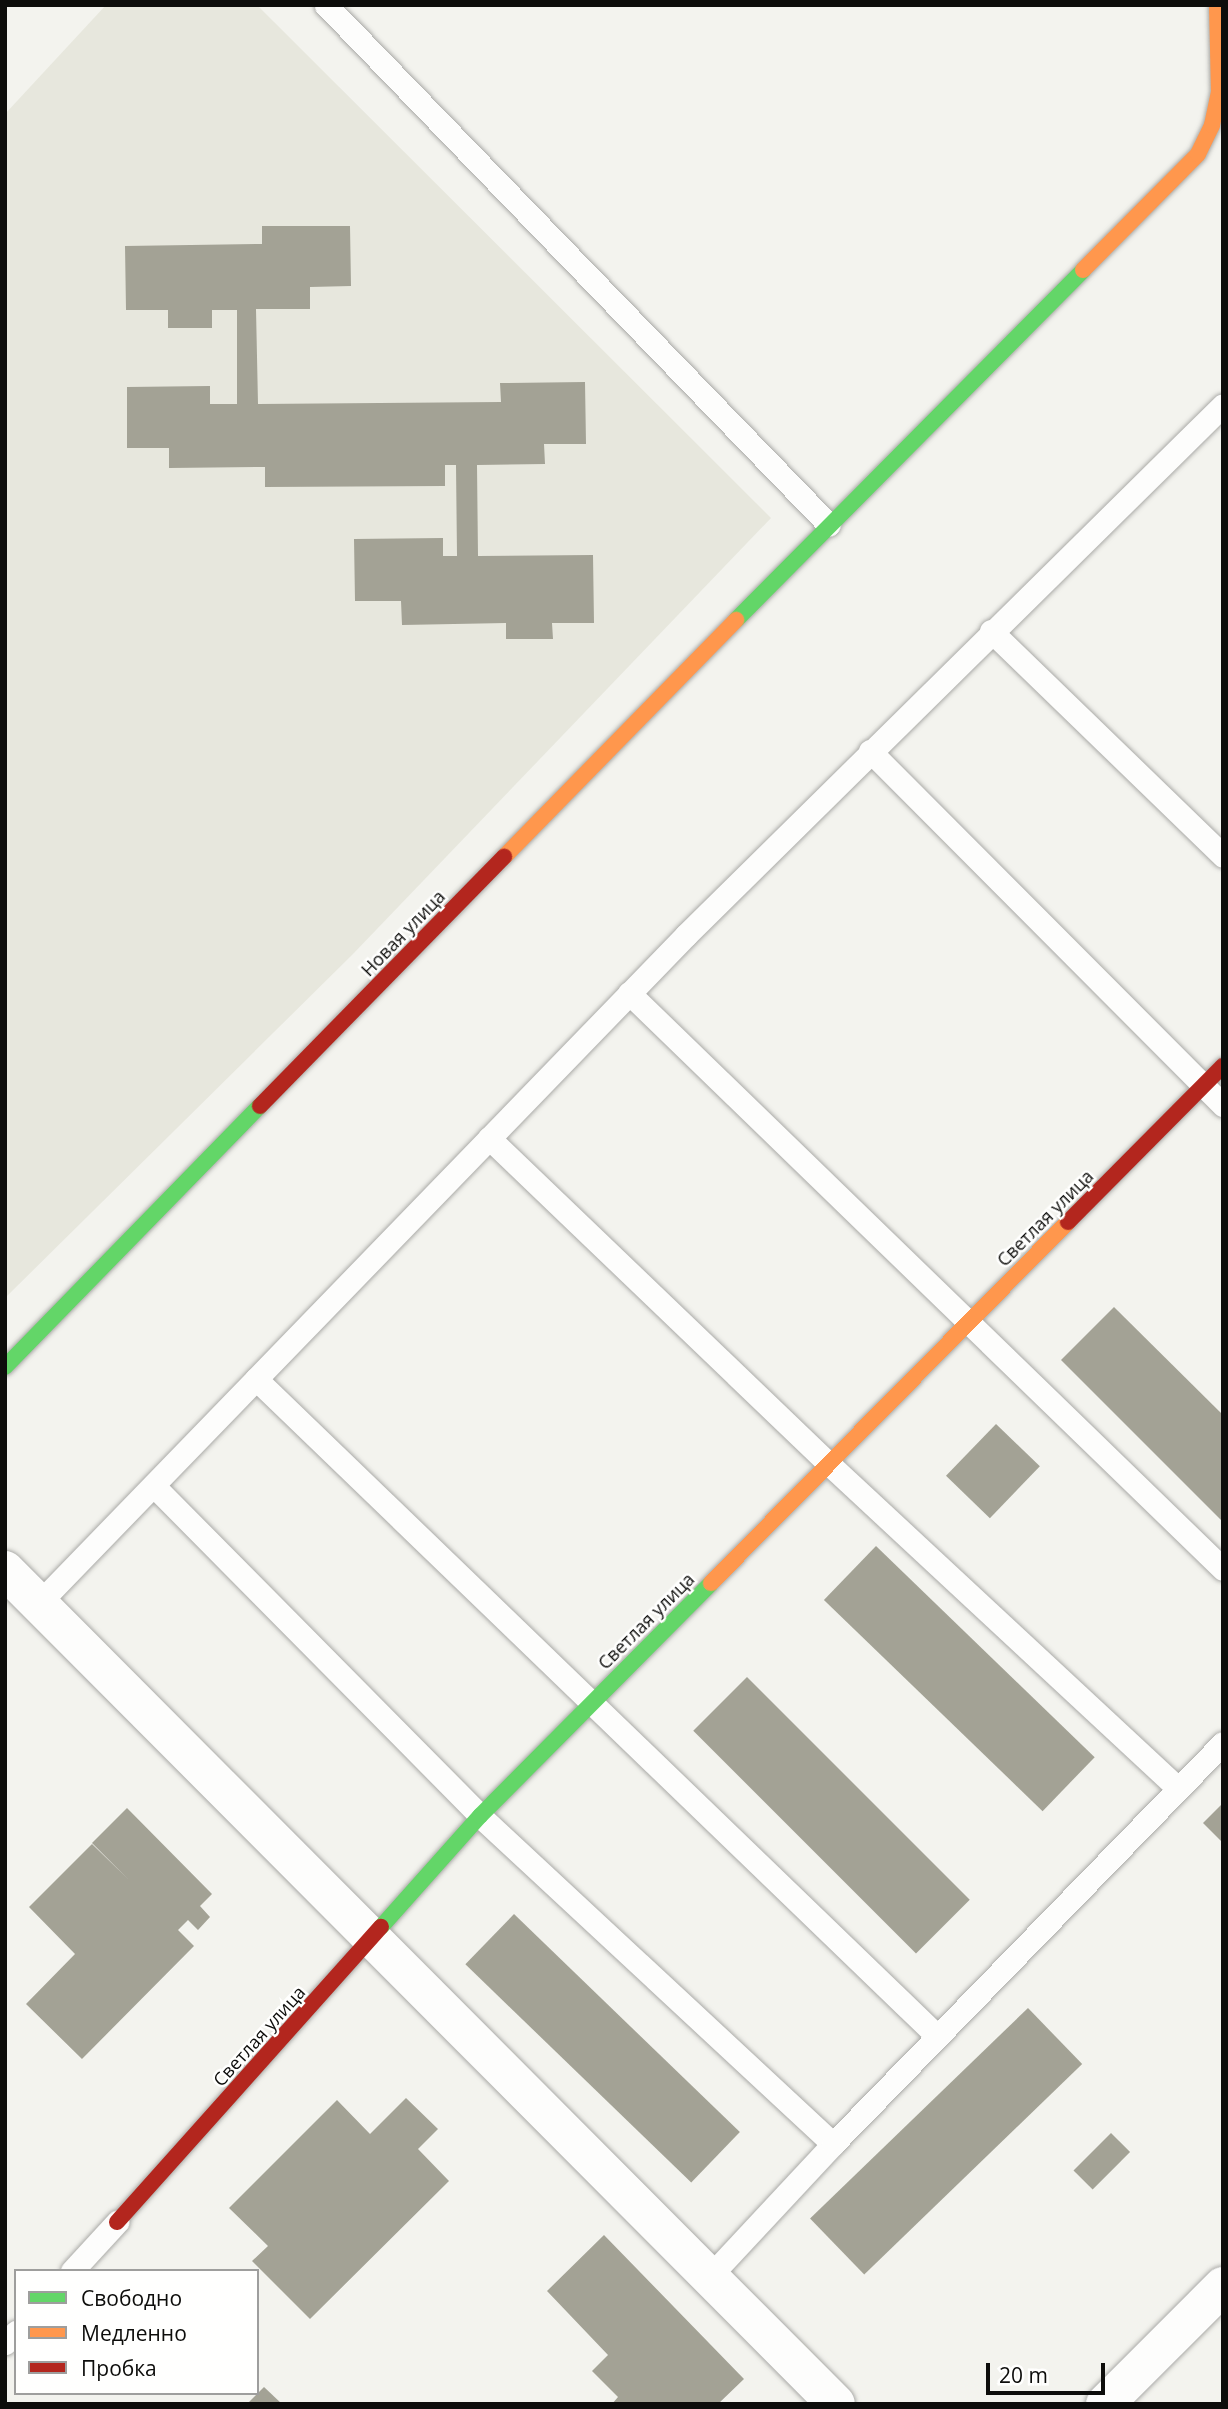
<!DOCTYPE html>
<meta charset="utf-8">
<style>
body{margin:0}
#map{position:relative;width:1228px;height:2409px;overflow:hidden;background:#f3f3ee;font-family:"Open Sans",sans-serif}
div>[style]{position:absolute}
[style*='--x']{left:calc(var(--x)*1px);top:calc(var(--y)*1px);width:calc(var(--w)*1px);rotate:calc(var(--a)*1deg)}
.built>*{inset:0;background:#e7e7dd}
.building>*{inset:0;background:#a3a295;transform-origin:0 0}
.roads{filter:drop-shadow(0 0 2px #aaaaa7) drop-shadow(0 0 2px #aaaaa7)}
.lane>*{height:23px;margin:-11.5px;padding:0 11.5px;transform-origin:11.5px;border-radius:11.5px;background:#fdfdfc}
.street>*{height:38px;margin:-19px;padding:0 19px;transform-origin:19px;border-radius:19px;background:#fdfdfc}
.fast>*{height:16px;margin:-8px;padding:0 8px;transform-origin:8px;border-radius:8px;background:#63d668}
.slow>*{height:16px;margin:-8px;padding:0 8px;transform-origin:8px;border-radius:8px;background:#ff974d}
.jam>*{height:16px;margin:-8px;padding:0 8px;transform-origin:8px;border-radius:8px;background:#b3261e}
span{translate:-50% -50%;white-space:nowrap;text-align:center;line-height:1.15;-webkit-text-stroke:5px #fffffe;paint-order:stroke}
.street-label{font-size:18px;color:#0d0d0b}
.frame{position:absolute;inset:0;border:7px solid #0d0d0b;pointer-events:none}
.legend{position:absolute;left:14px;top:2269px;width:245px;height:126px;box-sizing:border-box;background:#fffffe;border:2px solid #9e9e9d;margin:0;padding:9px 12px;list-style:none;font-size:21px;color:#0d0d0b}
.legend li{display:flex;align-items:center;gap:14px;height:35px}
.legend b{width:35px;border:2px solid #9e9e9d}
.scale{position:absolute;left:986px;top:2363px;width:119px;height:32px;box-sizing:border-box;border:4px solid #0d0d0b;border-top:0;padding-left:9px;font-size:21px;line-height:24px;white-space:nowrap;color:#0d0d0b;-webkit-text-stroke:5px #fffffe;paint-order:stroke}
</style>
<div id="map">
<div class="built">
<i style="clip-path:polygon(106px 5px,257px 5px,771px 518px,353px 954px,5px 1298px,5px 114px)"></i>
</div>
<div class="building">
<i style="clip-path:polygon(262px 226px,350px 226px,351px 286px,310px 287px,310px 309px,256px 309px,258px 404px,501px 402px,500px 383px,585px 382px,586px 444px,544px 444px,545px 464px,477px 465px,478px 556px,593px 555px,594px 623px,552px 623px,553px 639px,506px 639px,506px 623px,402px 625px,401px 601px,355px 601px,354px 539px,443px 538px,443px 556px,457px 556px,456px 465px,445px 465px,445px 486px,265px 487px,265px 467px,169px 468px,169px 448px,127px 448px,127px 387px,210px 386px,210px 404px,237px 404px,237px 310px,212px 310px,212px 328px,168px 328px,168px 310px,126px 310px,125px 246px,262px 244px)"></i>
<i style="clip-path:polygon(1114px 1307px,1223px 1415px,1223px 1522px,1061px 1360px)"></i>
<i style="left:996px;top:1424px;width:61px;height:72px;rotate:44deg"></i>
<i style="left:876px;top:1546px;width:304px;height:75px;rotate:44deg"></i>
<i style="left:747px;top:1677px;width:315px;height:76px;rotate:45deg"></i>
<i style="clip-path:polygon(1223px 1803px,1223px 1843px,1203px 1823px)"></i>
<i style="clip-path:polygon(127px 1808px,212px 1894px,200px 1906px,210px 1917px,198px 1930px,188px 1920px,178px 1930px,194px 1946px,82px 2059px,26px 2004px,75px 1954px,29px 1907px,92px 1844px,128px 1879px,92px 1843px)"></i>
<i style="left:514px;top:1914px;width:314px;height:70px;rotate:44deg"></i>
<i style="left:1028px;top:2008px;width:78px;height:303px;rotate:46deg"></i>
<i style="clip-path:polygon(406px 2098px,438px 2129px,418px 2149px,449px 2181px,310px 2319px,252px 2261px,268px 2246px,229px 2208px,337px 2100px,370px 2134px)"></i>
<i style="left:1111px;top:2133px;width:27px;height:53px;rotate:45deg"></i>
<i style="clip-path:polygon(604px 2235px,744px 2379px,718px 2404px,612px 2404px,618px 2397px,592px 2371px,608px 2355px,547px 2291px)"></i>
<i style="clip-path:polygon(264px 2387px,282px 2404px,247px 2404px)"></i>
</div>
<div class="roads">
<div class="lane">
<i style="--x:326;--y:5;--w:723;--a:45.95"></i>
<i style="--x:991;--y:631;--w:323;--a:44.1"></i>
<i style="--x:870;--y:751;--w:500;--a:45.1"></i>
<i style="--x:629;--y:993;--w:827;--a:44.12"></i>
<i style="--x:489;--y:1138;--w:471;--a:43.8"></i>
<i style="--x:829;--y:1464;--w:476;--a:42.9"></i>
<i style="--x:256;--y:1379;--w:946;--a:43.97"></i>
<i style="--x:154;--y:1486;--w:464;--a:45.3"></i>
<i style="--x:480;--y:1816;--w:482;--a:42.9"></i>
<i style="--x:39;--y:1603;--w:930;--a:-45.91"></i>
<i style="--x:686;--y:935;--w:754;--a:-44.62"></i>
<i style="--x:72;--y:2271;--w:67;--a:-47.4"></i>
<i style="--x:710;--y:2276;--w:180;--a:-47"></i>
<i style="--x:833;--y:2144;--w:559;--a:-45.8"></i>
<i style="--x:5;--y:2343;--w:16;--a:-45"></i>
</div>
<div class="street">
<i style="--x:5;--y:1570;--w:1177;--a:45.1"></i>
<i style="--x:1105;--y:2404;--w:167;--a:-45"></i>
</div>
<div class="fast">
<i style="--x:736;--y:620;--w:493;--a:-45.2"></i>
<i style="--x:5;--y:1367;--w:365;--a:-45.7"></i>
<i style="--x:381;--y:1927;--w:149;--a:-48.3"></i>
<i style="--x:480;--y:1816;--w:328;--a:-45.2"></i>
</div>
<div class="slow">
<i style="--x:1083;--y:270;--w:163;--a:-45.2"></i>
<i style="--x:1198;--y:154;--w:32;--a:-64"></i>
<i style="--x:1212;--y:125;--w:33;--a:-78"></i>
<i style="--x:1219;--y:93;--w:88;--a:-91.3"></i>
<i style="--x:504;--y:857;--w:332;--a:-45.6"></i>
<i style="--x:711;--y:1583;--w:508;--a:-45.32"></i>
</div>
<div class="jam">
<i style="--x:260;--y:1106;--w:349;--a:-45.6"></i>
<i style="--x:1068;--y:1222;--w:220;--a:-45.2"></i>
<i style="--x:117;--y:2222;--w:396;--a:-48.2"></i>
</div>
</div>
<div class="street-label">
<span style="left:403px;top:933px;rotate:-46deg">Новая улица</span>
<span style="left:1045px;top:1218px;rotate:-45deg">Светлая улица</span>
<span style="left:646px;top:1621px;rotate:-45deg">Светлая улица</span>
<span style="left:259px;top:2036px;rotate:-48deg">Светлая улица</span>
</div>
<div class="frame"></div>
<ul class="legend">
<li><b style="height:9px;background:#63d668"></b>Свободно</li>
<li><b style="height:9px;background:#ff974d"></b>Медленно</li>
<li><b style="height:9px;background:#b3261e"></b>Пробка</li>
</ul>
<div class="scale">20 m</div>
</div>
